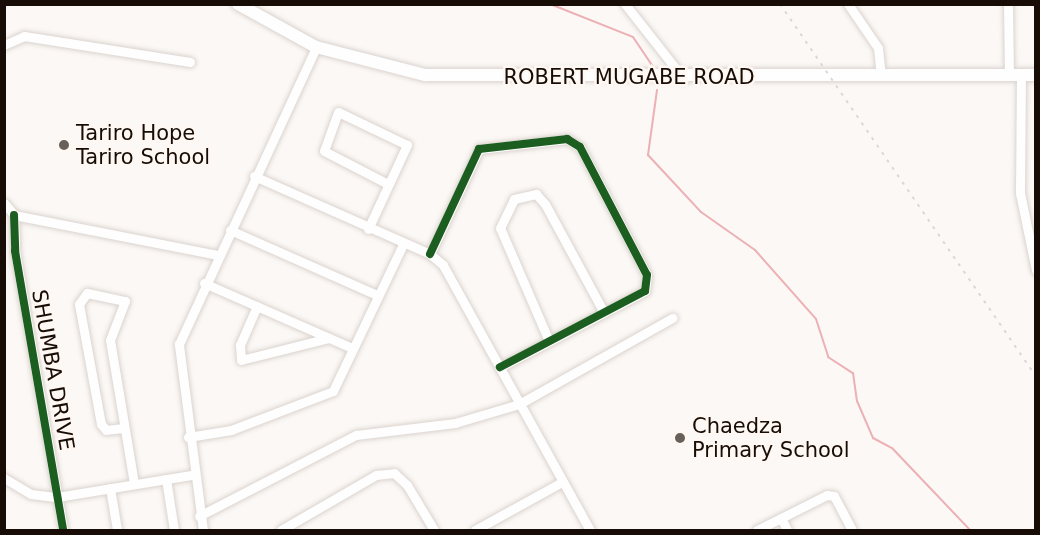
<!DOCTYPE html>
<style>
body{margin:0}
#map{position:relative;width:1040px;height:535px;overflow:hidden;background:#fbf8f5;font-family:"DejaVu Sans",sans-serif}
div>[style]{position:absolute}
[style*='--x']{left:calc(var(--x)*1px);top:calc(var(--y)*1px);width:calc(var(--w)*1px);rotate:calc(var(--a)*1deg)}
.stream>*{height:2px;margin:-1px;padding:0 1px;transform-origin:1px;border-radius:1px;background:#ecb0b5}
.roads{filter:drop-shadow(0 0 2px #dbd3ce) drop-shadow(0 0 2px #dbd3ce)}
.minor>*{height:9px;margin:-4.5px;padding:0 4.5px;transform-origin:4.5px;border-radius:4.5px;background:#fefefe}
.major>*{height:12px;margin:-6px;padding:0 6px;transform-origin:6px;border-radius:6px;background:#fefefe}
.rail>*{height:2px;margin-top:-1px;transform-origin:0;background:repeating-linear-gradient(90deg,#d8d7d6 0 3px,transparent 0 9px)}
.cycleway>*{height:8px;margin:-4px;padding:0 4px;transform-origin:4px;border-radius:4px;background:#1b5e20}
.dots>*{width:16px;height:16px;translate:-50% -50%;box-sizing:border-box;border:3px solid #fef7f2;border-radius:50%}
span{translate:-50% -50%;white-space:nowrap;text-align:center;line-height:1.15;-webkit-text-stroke:5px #fef7f2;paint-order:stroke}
.street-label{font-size:21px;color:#180d06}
.poi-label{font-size:21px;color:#180d06}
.left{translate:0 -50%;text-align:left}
.frame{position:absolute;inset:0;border:6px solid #180d06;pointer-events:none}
</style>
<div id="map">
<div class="stream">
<i style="--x:550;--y:4;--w:89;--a:21.7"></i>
<i style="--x:633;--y:37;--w:36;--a:56"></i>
<i style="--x:657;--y:90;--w:66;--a:97.9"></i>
<i style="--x:648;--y:155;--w:78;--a:47.1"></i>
<i style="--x:701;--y:212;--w:66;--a:35.1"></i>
<i style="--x:755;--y:250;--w:92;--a:48.5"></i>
<i style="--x:816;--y:319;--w:40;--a:72"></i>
<i style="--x:828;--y:357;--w:30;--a:33"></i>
<i style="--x:853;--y:373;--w:28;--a:82"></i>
<i style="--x:857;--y:401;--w:40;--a:66.6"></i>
<i style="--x:873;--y:438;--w:21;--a:28"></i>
<i style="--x:892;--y:448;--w:113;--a:46.4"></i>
</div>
<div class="roads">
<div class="minor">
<i style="--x:625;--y:4;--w:95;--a:51.8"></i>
<i style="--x:848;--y:4;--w:53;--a:55.7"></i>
<i style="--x:878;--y:48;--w:28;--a:84"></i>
<i style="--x:1008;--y:4;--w:71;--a:89.2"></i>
<i style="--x:4;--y:45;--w:22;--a:-24"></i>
<i style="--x:24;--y:36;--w:168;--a:8.9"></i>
<i style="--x:1021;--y:76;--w:117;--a:90.5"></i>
<i style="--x:1020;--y:193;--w:79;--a:78.3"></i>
<i style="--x:254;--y:176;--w:193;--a:23.9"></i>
<i style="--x:430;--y:254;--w:17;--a:40"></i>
<i style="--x:443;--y:265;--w:303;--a:61"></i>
<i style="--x:4;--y:203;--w:16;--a:50"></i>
<i style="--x:14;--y:215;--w:207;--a:11.1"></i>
<i style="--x:14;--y:215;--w:36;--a:88"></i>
<i style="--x:15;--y:251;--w:283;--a:80.2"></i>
<i style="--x:368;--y:229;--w:93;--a:-65.1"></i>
<i style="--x:407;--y:145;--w:76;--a:-154.4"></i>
<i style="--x:338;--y:112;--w:41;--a:109.7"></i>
<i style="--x:324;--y:151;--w:72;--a:27.3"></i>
<i style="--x:230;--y:230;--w:161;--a:23.9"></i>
<i style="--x:430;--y:254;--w:116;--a:-65"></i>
<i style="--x:479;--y:149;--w:89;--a:-6.5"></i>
<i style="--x:567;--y:139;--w:15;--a:32"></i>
<i style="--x:580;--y:147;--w:144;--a:62.4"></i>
<i style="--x:647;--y:275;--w:16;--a:97"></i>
<i style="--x:645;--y:291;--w:164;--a:152.3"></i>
<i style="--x:204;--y:283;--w:162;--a:23.7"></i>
<i style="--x:257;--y:306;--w:43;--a:113.6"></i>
<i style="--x:240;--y:345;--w:15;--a:86"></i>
<i style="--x:241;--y:360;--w:91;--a:-14"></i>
<i style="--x:549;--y:341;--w:123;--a:-113.4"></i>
<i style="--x:500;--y:228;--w:32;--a:-64"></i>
<i style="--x:514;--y:199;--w:23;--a:-13"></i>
<i style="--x:536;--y:194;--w:13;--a:48"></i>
<i style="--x:545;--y:204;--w:122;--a:61.5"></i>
<i style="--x:124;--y:428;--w:18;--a:174"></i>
<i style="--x:106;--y:430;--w:8;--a:-130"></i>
<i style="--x:101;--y:424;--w:122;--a:-100.4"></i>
<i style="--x:79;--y:304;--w:14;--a:-54"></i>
<i style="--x:87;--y:293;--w:39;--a:12"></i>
<i style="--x:125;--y:301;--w:42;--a:111"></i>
<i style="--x:110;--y:340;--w:146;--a:80.5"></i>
<i style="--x:188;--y:437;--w:44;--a:-9.2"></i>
<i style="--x:231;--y:430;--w:109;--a:-20.9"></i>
<i style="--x:333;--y:391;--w:163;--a:-64.5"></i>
<i style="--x:4;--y:478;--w:31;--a:31"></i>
<i style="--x:31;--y:494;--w:26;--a:7"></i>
<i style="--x:57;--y:497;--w:136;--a:-9.3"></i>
<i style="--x:166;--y:479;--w:52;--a:81.1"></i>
<i style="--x:110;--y:488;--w:43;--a:80.5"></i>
<i style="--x:199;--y:516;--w:177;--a:-27.3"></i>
<i style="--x:356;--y:435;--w:100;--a:-6.9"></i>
<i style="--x:455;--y:423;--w:67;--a:-16.5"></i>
<i style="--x:519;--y:404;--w:176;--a:-29.3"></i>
<i style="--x:781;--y:518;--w:13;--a:63"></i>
<i style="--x:203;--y:530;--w:188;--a:-97.4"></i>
<i style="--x:179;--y:344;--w:327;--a:-65.2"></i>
<i style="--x:281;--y:530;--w:110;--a:-30.1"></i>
<i style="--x:376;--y:475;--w:18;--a:-6"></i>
<i style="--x:394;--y:473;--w:18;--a:43"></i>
<i style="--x:407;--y:485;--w:52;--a:59"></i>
<i style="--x:475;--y:530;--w:99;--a:-28.9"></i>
<i style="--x:757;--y:530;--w:78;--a:-26.6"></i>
<i style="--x:827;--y:495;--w:7;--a:8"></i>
<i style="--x:834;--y:496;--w:38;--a:62"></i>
</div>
<div class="major">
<i style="--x:238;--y:4;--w:89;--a:28.9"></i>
<i style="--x:316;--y:47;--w:113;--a:14.4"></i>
<i style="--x:425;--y:75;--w:611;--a:0"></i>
</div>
</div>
<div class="rail">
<i style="--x:780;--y:4;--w:452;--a:55.5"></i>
</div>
<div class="cycleway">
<i style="--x:14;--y:215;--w:36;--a:88"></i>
<i style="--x:15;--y:251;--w:283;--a:80.2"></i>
<i style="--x:430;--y:254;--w:116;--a:-65"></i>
<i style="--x:479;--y:149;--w:89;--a:-6.5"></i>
<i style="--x:567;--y:139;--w:15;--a:32"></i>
<i style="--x:580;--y:147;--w:144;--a:62.4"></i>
<i style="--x:647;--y:275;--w:16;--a:97"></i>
<i style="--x:645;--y:291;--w:164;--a:152.3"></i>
</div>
<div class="dots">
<i style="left:64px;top:145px;background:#675f5a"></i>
<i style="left:680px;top:438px;background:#675f5a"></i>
</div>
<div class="street-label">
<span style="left:629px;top:77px">ROBERT MUGABE ROAD</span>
<span style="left:53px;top:370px;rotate:80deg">SHUMBA DRIVE</span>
</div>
<div class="poi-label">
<span class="left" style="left:76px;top:145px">Tariro Hope<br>Tariro School</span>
<span class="left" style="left:692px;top:438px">Chaedza<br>Primary School</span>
</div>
<div class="frame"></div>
</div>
